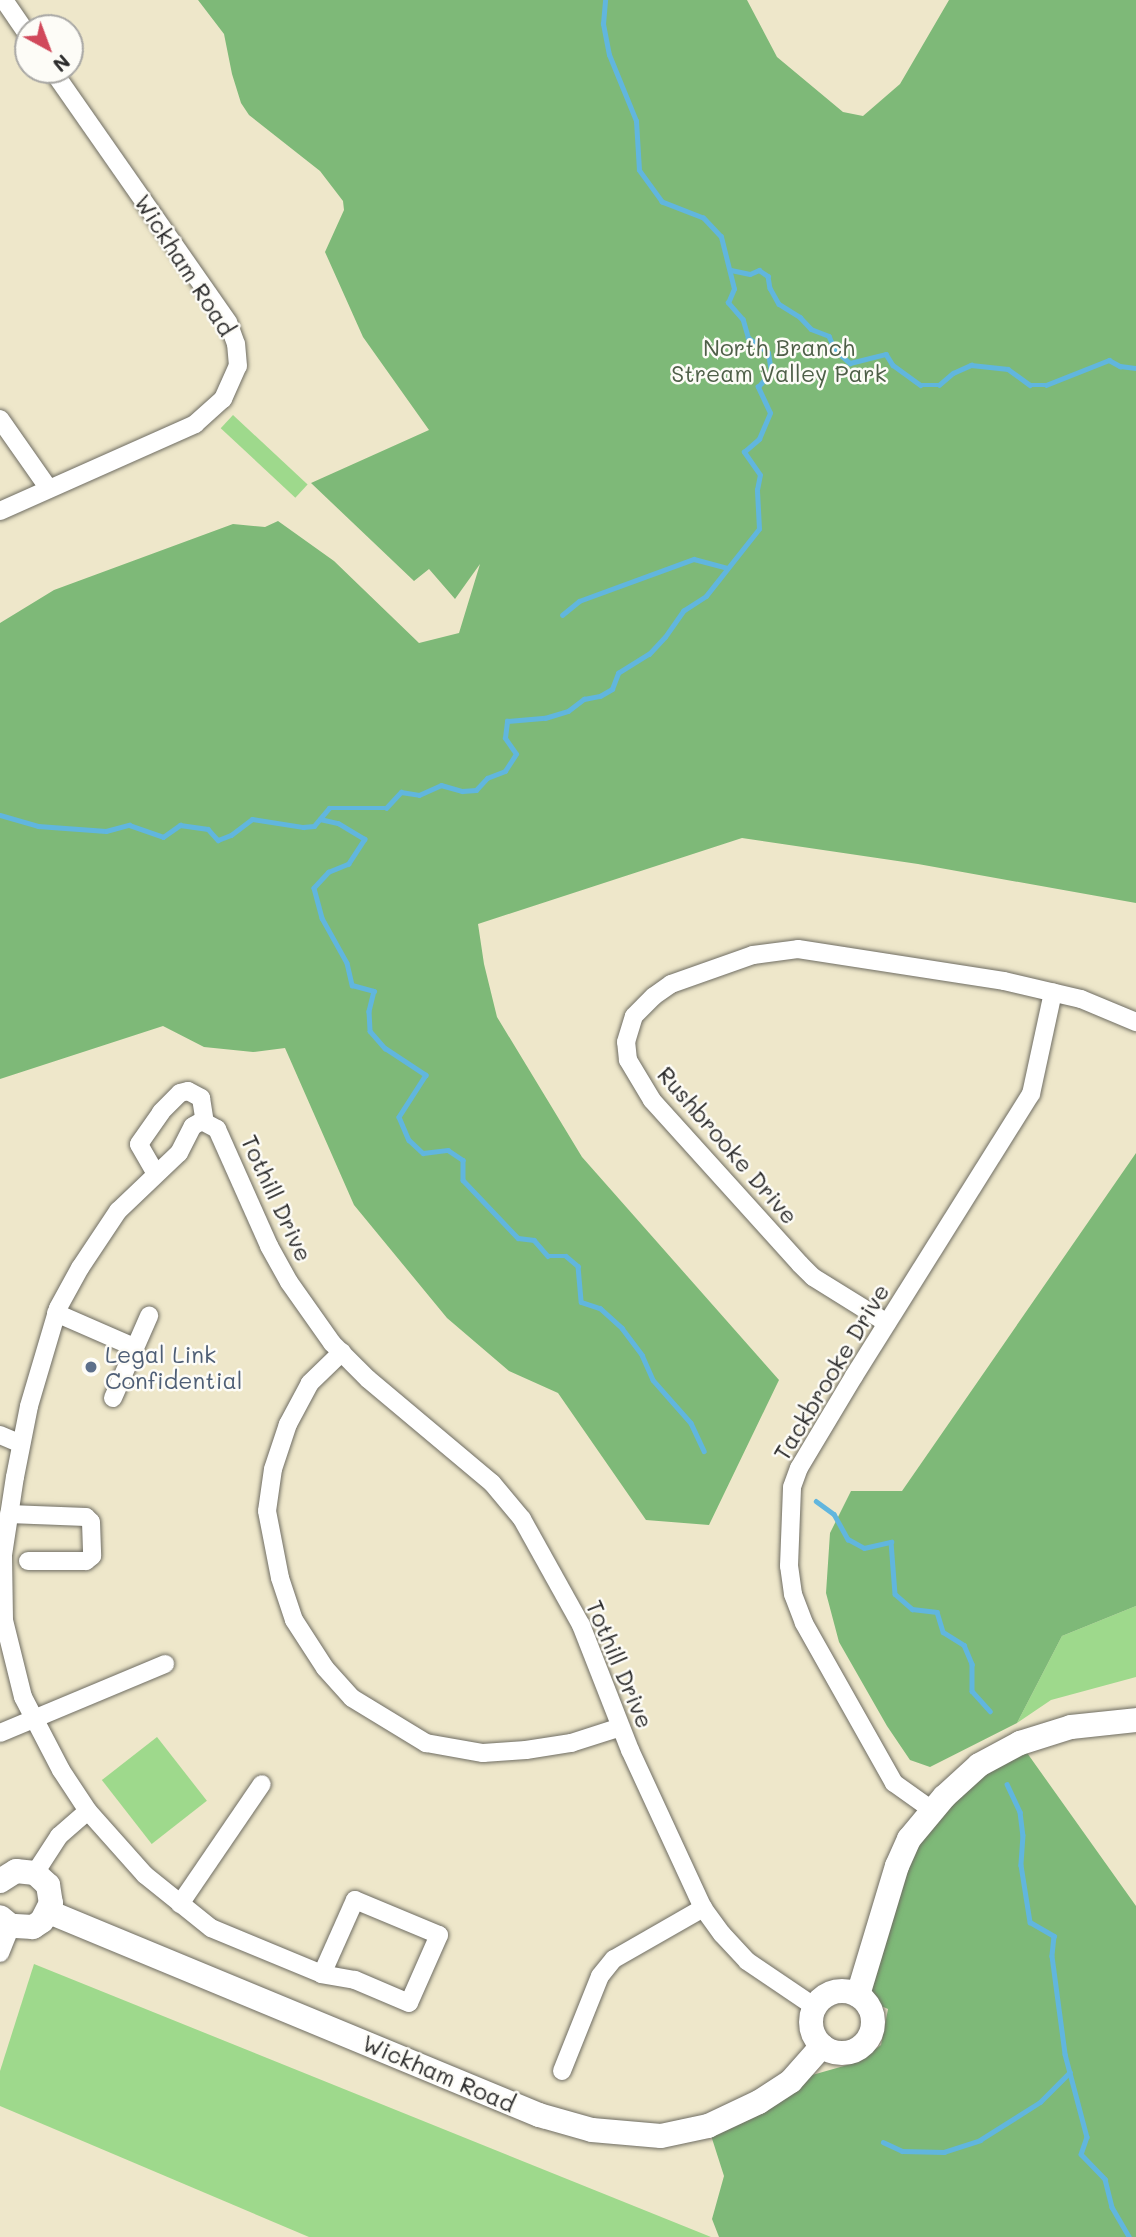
<!DOCTYPE html>
<style>
body{margin:0}
#map{position:relative;width:1136px;height:2237px;overflow:hidden;background:#eee7ca;font-family:Mali,sans-serif}
div>[style]{position:absolute}
[style*='--x']{left:calc(var(--x)*1px);top:calc(var(--y)*1px);width:calc(var(--w)*1px);rotate:calc(var(--a)*1deg)}
.green>*{inset:0;background:#9ed98c;transform-origin:0 0}
.forest>*{inset:0;background:#7eb978}
.stream>*{height:4.5px;margin:-2.25px;padding:0 2.25px;transform-origin:2.25px;border-radius:2.25px;background:#61b6de}
.roads{filter:drop-shadow(0 0 2px #6f6d63) drop-shadow(0 0 2px #6f6d63)}
.street>*{height:18px;margin:-9px;padding:0 9px;transform-origin:9px;border-radius:9px;background:#fff}
.secondary>*{height:24px;margin:-12px;padding:0 12px;transform-origin:12px;border-radius:12px;background:#fff}
.secondary>.ring{margin:-12px;padding:0;box-sizing:content-box;background:none;border:24px solid #fff;border-radius:50%}
.dots>*{width:19px;height:19px;translate:-50% -50%;box-sizing:border-box;border:4px solid #fdfcf7;border-radius:50%}
span{translate:-50% -50%;white-space:nowrap;text-align:center;line-height:1.15;-webkit-text-stroke:5px #fdfcf7;paint-order:stroke}
.street-label{font-size:23px;color:#2b2b2b}
.park-label{font-size:23px;color:#4e5f48}
.service-label{font-size:23px;color:#4e5e75}
.left{translate:0 -50%;text-align:left}
.north{position:absolute;left:14px;top:14px;width:70px;height:70px;box-sizing:border-box;background:#fdfcf7;border:2px solid #a9a8a5;border-radius:50%;rotate:139deg;font-size:19px;font-weight:700;line-height:28px;text-align:center;color:#2b2b2b}
.north::after{content:'';display:block;margin:auto;width:24px;height:32px;background:#d1495b;clip-path:polygon(50% 0,100% 100%,50% 72%,0 100%)}
</style>
<div id="map">
<div class="green">
<i style="left:233px;top:415px;width:102px;height:18px;rotate:43deg"></i>
<i style="clip-path:polygon(1136px 1606px,1136px 1677px,1051px 1700px,1017px 1723px,1062px 1636px)"></i>
<i style="left:157px;top:1737px;width:81px;height:70px;rotate:52deg"></i>
<i style="clip-path:polygon(34px 1964px,711px 2237px,309px 2237px,0 2106px,0 2071px)"></i>
</div>
<div class="forest">
<i style="clip-path:polygon(198px 0,747px 0,777px 57px,843px 112px,863px 116px,900px 84px,949px 0,1136px 0,1136px 903px,918px 864px,742px 838px,478px 924px,484px 964px,497px 1017px,582px 1157px,779px 1380px,709px 1525px,646px 1520px,558px 1393px,509px 1371px,447px 1318px,354px 1205px,285px 1048px,253px 1052px,204px 1047px,163px 1026px,0 1079px,0 623px,54px 590px,233px 524px,265px 527px,278px 521px,334px 561px,419px 643px,459px 633px,480px 564px,455px 599px,429px 569px,414px 581px,311px 483px,429px 430px,363px 337px,325px 252px,344px 210px,343px 201px,320px 171px,249px 115px,241px 103px,232px 74px,224px 34px)"></i>
<i style="clip-path:polygon(1136px 1153px,1136px 1606px,1062px 1636px,1017px 1723px,930px 1767px,910px 1760px,887px 1726px,839px 1642px,826px 1593px,830px 1533px,851px 1491px,902px 1491px)"></i>
<i style="clip-path:polygon(1020px 1743px,1136px 1906px,1136px 2237px,719px 2237px,712px 2219px,724px 2176px,708px 2126px,791px 2081px,858px 2062px,881px 2045px,888px 2009px,858px 1996px,909px 1839px)"></i>
</div>
<div class="stream">
<i style="--x:731;--y:270;--w:19;--a:12"></i>
<i style="--x:750;--y:274;--w:10;--a:-24"></i>
<i style="--x:759;--y:270;--w:11;--a:34"></i>
<i style="--x:768;--y:276;--w:12;--a:81"></i>
<i style="--x:770;--y:288;--w:18;--a:61"></i>
<i style="--x:779;--y:304;--w:25;--a:32"></i>
<i style="--x:800;--y:317;--w:16;--a:47"></i>
<i style="--x:811;--y:329;--w:19;--a:21"></i>
<i style="--x:829;--y:336;--w:15;--a:67"></i>
<i style="--x:835;--y:350;--w:20;--a:41"></i>
<i style="--x:850;--y:363;--w:37;--a:-14"></i>
<i style="--x:886;--y:354;--w:13;--a:58"></i>
<i style="--x:893;--y:365;--w:34;--a:36"></i>
<i style="--x:921;--y:385;--w:18;--a:0"></i>
<i style="--x:939;--y:385;--w:18;--a:-41"></i>
<i style="--x:953;--y:373;--w:20;--a:-24"></i>
<i style="--x:971;--y:365;--w:37;--a:6"></i>
<i style="--x:1008;--y:369;--w:27;--a:36"></i>
<i style="--x:1030;--y:385;--w:16;--a:0"></i>
<i style="--x:1046;--y:385;--w:68;--a:-21.6"></i>
<i style="--x:1109;--y:360;--w:13;--a:29"></i>
<i style="--x:1120;--y:366;--w:16;--a:7"></i>
<i style="--x:562;--y:615;--w:22;--a:-39"></i>
<i style="--x:579;--y:601;--w:122;--a:-20.1"></i>
<i style="--x:694;--y:559;--w:34;--a:15"></i>
<i style="--x:0;--y:815;--w:40;--a:16"></i>
<i style="--x:38;--y:826;--w:68;--a:4.2"></i>
<i style="--x:106;--y:831;--w:24;--a:-15"></i>
<i style="--x:129;--y:825;--w:36;--a:19"></i>
<i style="--x:163;--y:837;--w:21;--a:-35"></i>
<i style="--x:180;--y:825;--w:28;--a:8"></i>
<i style="--x:208;--y:829;--w:15;--a:48"></i>
<i style="--x:218;--y:840;--w:14;--a:-21"></i>
<i style="--x:231;--y:835;--w:26;--a:-37"></i>
<i style="--x:252;--y:819;--w:52;--a:8.9"></i>
<i style="--x:303;--y:827;--w:11;--a:-5"></i>
<i style="--x:314;--y:826;--w:23;--a:-50"></i>
<i style="--x:329;--y:808;--w:57;--a:0"></i>
<i style="--x:386;--y:808;--w:22;--a:-47"></i>
<i style="--x:401;--y:792;--w:18;--a:9"></i>
<i style="--x:419;--y:795;--w:24;--a:-24"></i>
<i style="--x:441;--y:785;--w:22;--a:16"></i>
<i style="--x:462;--y:791;--w:14;--a:-4"></i>
<i style="--x:476;--y:790;--w:16;--a:-47"></i>
<i style="--x:487;--y:778;--w:19;--a:-21"></i>
<i style="--x:505;--y:771;--w:20;--a:-57"></i>
<i style="--x:516;--y:754;--w:19;--a:-125"></i>
<i style="--x:505;--y:738;--w:17;--a:-83"></i>
<i style="--x:507;--y:721;--w:38;--a:-5"></i>
<i style="--x:545;--y:718;--w:24;--a:-17"></i>
<i style="--x:568;--y:711;--w:20;--a:-37"></i>
<i style="--x:584;--y:699;--w:16;--a:-11"></i>
<i style="--x:600;--y:696;--w:14;--a:-30"></i>
<i style="--x:612;--y:689;--w:17;--a:-69"></i>
<i style="--x:618;--y:673;--w:36;--a:-32"></i>
<i style="--x:649;--y:654;--w:23;--a:-47"></i>
<i style="--x:665;--y:637;--w:32;--a:-55"></i>
<i style="--x:683;--y:611;--w:27;--a:-33"></i>
<i style="--x:706;--y:596;--w:85;--a:-51.7"></i>
<i style="--x:759;--y:529;--w:39;--a:-93"></i>
<i style="--x:757;--y:490;--w:15;--a:-79"></i>
<i style="--x:760;--y:475;--w:28;--a:-125"></i>
<i style="--x:744;--y:452;--w:20;--a:-41"></i>
<i style="--x:759;--y:439;--w:28;--a:-67"></i>
<i style="--x:770;--y:413;--w:29;--a:-115"></i>
<i style="--x:758;--y:387;--w:20;--a:-49"></i>
<i style="--x:771;--y:372;--w:19;--a:-99"></i>
<i style="--x:768;--y:353;--w:25;--a:-143"></i>
<i style="--x:748;--y:338;--w:19;--a:-106"></i>
<i style="--x:743;--y:320;--w:23;--a:-131"></i>
<i style="--x:728;--y:303;--w:15;--a:-67"></i>
<i style="--x:734;--y:289;--w:54;--a:-104"></i>
<i style="--x:721;--y:237;--w:26;--a:-133"></i>
<i style="--x:703;--y:218;--w:44;--a:-158.7"></i>
<i style="--x:662;--y:202;--w:39;--a:-126"></i>
<i style="--x:639;--y:170;--w:49;--a:-93.5"></i>
<i style="--x:636;--y:121;--w:71;--a:-112.2"></i>
<i style="--x:609;--y:55;--w:32;--a:-101"></i>
<i style="--x:603;--y:24;--w:24;--a:-85"></i>
<i style="--x:320;--y:819;--w:18;--a:13"></i>
<i style="--x:338;--y:823;--w:31;--a:31"></i>
<i style="--x:365;--y:839;--w:30;--a:123"></i>
<i style="--x:349;--y:864;--w:22;--a:158"></i>
<i style="--x:329;--y:872;--w:22;--a:133"></i>
<i style="--x:314;--y:888;--w:31;--a:75"></i>
<i style="--x:322;--y:918;--w:51;--a:60.9"></i>
<i style="--x:347;--y:963;--w:23;--a:77"></i>
<i style="--x:352;--y:985;--w:23;--a:15"></i>
<i style="--x:374;--y:991;--w:21;--a:104"></i>
<i style="--x:369;--y:1011;--w:20;--a:87"></i>
<i style="--x:370;--y:1031;--w:23;--a:49"></i>
<i style="--x:385;--y:1048;--w:49;--a:33.4"></i>
<i style="--x:426;--y:1075;--w:50;--a:122.7"></i>
<i style="--x:399;--y:1117;--w:25;--a:67"></i>
<i style="--x:409;--y:1140;--w:19;--a:43"></i>
<i style="--x:423;--y:1153;--w:25;--a:-7"></i>
<i style="--x:448;--y:1150;--w:18;--a:34"></i>
<i style="--x:463;--y:1160;--w:20;--a:90"></i>
<i style="--x:463;--y:1180;--w:80;--a:46.5"></i>
<i style="--x:518;--y:1238;--w:16;--a:7"></i>
<i style="--x:534;--y:1240;--w:21;--a:49"></i>
<i style="--x:548;--y:1256;--w:18;--a:0"></i>
<i style="--x:566;--y:1256;--w:16;--a:40"></i>
<i style="--x:578;--y:1266;--w:36;--a:85"></i>
<i style="--x:581;--y:1302;--w:20;--a:18"></i>
<i style="--x:600;--y:1308;--w:30;--a:42"></i>
<i style="--x:622;--y:1328;--w:34;--a:53"></i>
<i style="--x:642;--y:1355;--w:27;--a:66"></i>
<i style="--x:653;--y:1380;--w:57;--a:48.5"></i>
<i style="--x:691;--y:1423;--w:31;--a:65"></i>
<i style="--x:816;--y:1501;--w:22;--a:36"></i>
<i style="--x:834;--y:1514;--w:29;--a:61"></i>
<i style="--x:848;--y:1539;--w:18;--a:29"></i>
<i style="--x:864;--y:1548;--w:28;--a:-13"></i>
<i style="--x:891;--y:1542;--w:52;--a:85.6"></i>
<i style="--x:895;--y:1594;--w:23;--a:41"></i>
<i style="--x:912;--y:1609;--w:25;--a:7"></i>
<i style="--x:937;--y:1612;--w:21;--a:73"></i>
<i style="--x:943;--y:1632;--w:25;--a:32"></i>
<i style="--x:964;--y:1645;--w:21;--a:67"></i>
<i style="--x:972;--y:1664;--w:27;--a:90"></i>
<i style="--x:972;--y:1691;--w:27;--a:48"></i>
<i style="--x:1007;--y:1784;--w:31;--a:65"></i>
<i style="--x:1020;--y:1812;--w:23;--a:83"></i>
<i style="--x:1023;--y:1835;--w:30;--a:94"></i>
<i style="--x:1021;--y:1865;--w:58;--a:81"></i>
<i style="--x:1030;--y:1922;--w:28;--a:30"></i>
<i style="--x:1054;--y:1936;--w:20;--a:96"></i>
<i style="--x:1052;--y:1956;--w:99;--a:82.4"></i>
<i style="--x:1065;--y:2054;--w:86;--a:75.2"></i>
<i style="--x:1087;--y:2137;--w:18;--a:109"></i>
<i style="--x:1081;--y:2154;--w:35;--a:46"></i>
<i style="--x:1105;--y:2179;--w:29;--a:76"></i>
<i style="--x:1112;--y:2207;--w:34;--a:60"></i>
<i style="--x:883;--y:2142;--w:21;--a:25"></i>
<i style="--x:902;--y:2151;--w:42;--a:1.4"></i>
<i style="--x:944;--y:2152;--w:38;--a:-18"></i>
<i style="--x:980;--y:2140;--w:71;--a:-32.3"></i>
<i style="--x:1040;--y:2102;--w:42;--a:-45"></i>
</div>
<div class="roads">
<div class="street">
<i style="--x:4;--y:0;--w:42;--a:55.6"></i>
<i style="--x:0;--y:419;--w:85;--a:55"></i>
<i style="--x:0;--y:511;--w:214;--a:-24"></i>
<i style="--x:195;--y:424;--w:38;--a:-42"></i>
<i style="--x:223;--y:399;--w:36;--a:-66"></i>
<i style="--x:238;--y:366;--w:22;--a:-95"></i>
<i style="--x:236;--y:344;--w:23;--a:-110"></i>
<i style="--x:228;--y:322;--w:307;--a:-124.9"></i>
<i style="--x:156;--y:1174;--w:34;--a:-120"></i>
<i style="--x:139;--y:1144;--w:39;--a:-55"></i>
<i style="--x:161;--y:1112;--w:27;--a:-45"></i>
<i style="--x:180;--y:1093;--w:8;--a:-14"></i>
<i style="--x:188;--y:1091;--w:15;--a:28"></i>
<i style="--x:201;--y:1098;--w:24;--a:81"></i>
<i style="--x:56;--y:1313;--w:85;--a:23.6"></i>
<i style="--x:887;--y:1323;--w:87;--a:-148.1"></i>
<i style="--x:813;--y:1277;--w:18;--a:-135"></i>
<i style="--x:800;--y:1264;--w:221;--a:-132.1"></i>
<i style="--x:652;--y:1100;--w:47;--a:-121"></i>
<i style="--x:628;--y:1060;--w:18;--a:-96"></i>
<i style="--x:626;--y:1042;--w:27;--a:-73"></i>
<i style="--x:634;--y:1016;--w:28;--a:-45"></i>
<i style="--x:654;--y:996;--w:21;--a:-35"></i>
<i style="--x:671;--y:984;--w:87;--a:-19.5"></i>
<i style="--x:753;--y:955;--w:45;--a:-7.6"></i>
<i style="--x:798;--y:949;--w:208;--a:8.8"></i>
<i style="--x:1004;--y:981;--w:79;--a:13.2"></i>
<i style="--x:1081;--y:999;--w:60;--a:22.7"></i>
<i style="--x:342;--y:1352;--w:45;--a:135.9"></i>
<i style="--x:310;--y:1383;--w:47;--a:118.2"></i>
<i style="--x:288;--y:1424;--w:47;--a:108.4"></i>
<i style="--x:273;--y:1469;--w:42;--a:98.1"></i>
<i style="--x:267;--y:1511;--w:68;--a:79"></i>
<i style="--x:280;--y:1578;--w:44;--a:71.6"></i>
<i style="--x:294;--y:1620;--w:57;--a:57.1"></i>
<i style="--x:325;--y:1668;--w:40;--a:48"></i>
<i style="--x:352;--y:1698;--w:87;--a:31.3"></i>
<i style="--x:426;--y:1743;--w:58;--a:10"></i>
<i style="--x:483;--y:1753;--w:43;--a:-4"></i>
<i style="--x:526;--y:1750;--w:46;--a:-8.8"></i>
<i style="--x:571;--y:1743;--w:52;--a:-17.7"></i>
<i style="--x:113;--y:1398;--w:90;--a:-66.3"></i>
<i style="--x:0;--y:1435;--w:23;--a:23"></i>
<i style="--x:9;--y:1514;--w:77;--a:2.2"></i>
<i style="--x:86;--y:1517;--w:7;--a:45"></i>
<i style="--x:91;--y:1522;--w:34;--a:88"></i>
<i style="--x:92;--y:1556;--w:8;--a:140"></i>
<i style="--x:86;--y:1561;--w:58;--a:180"></i>
<i style="--x:0;--y:1733;--w:179;--a:-22.7"></i>
<i style="--x:932;--y:1810;--w:47;--a:-144.6"></i>
<i style="--x:894;--y:1783;--w:184;--a:-119.4"></i>
<i style="--x:804;--y:1623;--w:31;--a:-111"></i>
<i style="--x:793;--y:1594;--w:28;--a:-98"></i>
<i style="--x:789;--y:1566;--w:79;--a:-87.8"></i>
<i style="--x:792;--y:1487;--w:20;--a:-70"></i>
<i style="--x:799;--y:1468;--w:107;--a:-59.1"></i>
<i style="--x:854;--y:1376;--w:333;--a:-57.9"></i>
<i style="--x:1031;--y:1094;--w:104;--a:-77.8"></i>
<i style="--x:35;--y:1873;--w:44;--a:-57"></i>
<i style="--x:59;--y:1836;--w:38;--a:-41"></i>
<i style="--x:180;--y:1904;--w:145;--a:-55.7"></i>
<i style="--x:0;--y:1953;--w:29;--a:-68"></i>
<i style="--x:322;--y:1974;--w:81;--a:-66"></i>
<i style="--x:355;--y:1900;--w:91;--a:22.6"></i>
<i style="--x:439;--y:1935;--w:74;--a:113.8"></i>
<i style="--x:409;--y:2003;--w:59;--a:-156.9"></i>
<i style="--x:355;--y:1980;--w:34;--a:-170"></i>
<i style="--x:322;--y:1974;--w:120;--a:-157.5"></i>
<i style="--x:211;--y:1928;--w:85;--a:-141.2"></i>
<i style="--x:145;--y:1875;--w:86;--a:-131.7"></i>
<i style="--x:88;--y:1811;--w:49;--a:-123.4"></i>
<i style="--x:61;--y:1770;--w:82;--a:-117.5"></i>
<i style="--x:23;--y:1697;--w:79;--a:-103.9"></i>
<i style="--x:4;--y:1620;--w:65;--a:-90.9"></i>
<i style="--x:3;--y:1555;--w:79;--a:-81.3"></i>
<i style="--x:15;--y:1477;--w:72;--a:-78.8"></i>
<i style="--x:29;--y:1406;--w:102;--a:-73.5"></i>
<i style="--x:58;--y:1308;--w:46;--a:-61.2"></i>
<i style="--x:80;--y:1268;--w:69;--a:-56.3"></i>
<i style="--x:118;--y:1211;--w:84;--a:-43.6"></i>
<i style="--x:179;--y:1153;--w:30;--a:-63"></i>
<i style="--x:193;--y:1126;--w:10;--a:-29"></i>
<i style="--x:202;--y:1121;--w:17;--a:28"></i>
<i style="--x:217;--y:1129;--w:128;--a:66"></i>
<i style="--x:269;--y:1246;--w:41;--a:60.9"></i>
<i style="--x:289;--y:1282;--w:75;--a:54.8"></i>
<i style="--x:332;--y:1343;--w:51;--a:45"></i>
<i style="--x:368;--y:1379;--w:162;--a:40"></i>
<i style="--x:492;--y:1483;--w:47;--a:50.2"></i>
<i style="--x:522;--y:1519;--w:121;--a:60.9"></i>
<i style="--x:581;--y:1625;--w:134;--a:68.6"></i>
<i style="--x:630;--y:1750;--w:174;--a:65.2"></i>
<i style="--x:703;--y:1908;--w:32;--a:54"></i>
<i style="--x:722;--y:1934;--w:37;--a:47"></i>
<i style="--x:747;--y:1961;--w:82;--a:34.1"></i>
<i style="--x:562;--y:2071;--w:102;--a:-68.2"></i>
<i style="--x:600;--y:1976;--w:22;--a:-51"></i>
<i style="--x:614;--y:1959;--w:103;--a:-29.8"></i>
</div>
<div class="secondary">
<i style="--x:0;--y:1881;--w:19;--a:-32"></i>
<i style="--x:16;--y:1871;--w:19;--a:6"></i>
<i style="--x:35;--y:1873;--w:18;--a:43"></i>
<i style="--x:48;--y:1885;--w:18;--a:81"></i>
<i style="--x:51;--y:1903;--w:20;--a:117"></i>
<i style="--x:42;--y:1921;--w:11;--a:146"></i>
<i style="--x:33;--y:1927;--w:22;--a:-177"></i>
<i style="--x:11;--y:1926;--w:14;--a:-141"></i>
<i style="--x:49;--y:1912;--w:530;--a:22.5"></i>
<i style="--x:539;--y:2115;--w:55;--a:15.8"></i>
<i style="--x:592;--y:2130;--w:69;--a:5"></i>
<i style="--x:661;--y:2136;--w:48;--a:-12"></i>
<i style="--x:708;--y:2126;--w:56;--a:-25.2"></i>
<i style="--x:759;--y:2102;--w:38;--a:-33"></i>
<i style="--x:791;--y:2081;--w:47;--a:-48.5"></i>
<i class="ring" style="left:811px;top:1991px;width:38px;height:38px"></i>
<i style="--x:858;--y:1995;--w:135;--a:-73.2"></i>
<i style="--x:897;--y:1866;--w:30;--a:-66"></i>
<i style="--x:909;--y:1839;--w:55;--a:-50.2"></i>
<i style="--x:944;--y:1797;--w:47;--a:-42.4"></i>
<i style="--x:979;--y:1765;--w:47;--a:-28.2"></i>
<i style="--x:1020;--y:1743;--w:53;--a:-17.4"></i>
<i style="--x:1071;--y:1727;--w:65;--a:-6.1"></i>
</div>
</div>
<div class="dots">
<i style="left:91px;top:1367px;background:#5c6f8a"></i>
</div>
<div class="street-label">
<span style="left:185px;top:265px;rotate:57deg">Wickham Road</span>
<span style="left:728px;top:1145px;rotate:49deg">Rushbrooke Drive</span>
<span style="left:277px;top:1198px;rotate:65deg">Tothill Drive</span>
<span style="left:831px;top:1372px;rotate:-59deg">Tackbrooke Drive</span>
<span style="left:620px;top:1664px;rotate:67deg">Tothill Drive</span>
<span style="left:439px;top:2073px;rotate:23deg">Wickham Road</span>
</div>
<div class="park-label">
<span style="left:779px;top:360px">North Branch<br>Stream Valley Park</span>
</div>
<div class="service-label">
<span class="left" style="left:105px;top:1367px">Legal Link<br>Confidential</span>
</div>
<div class="north">N</div>
</div>
